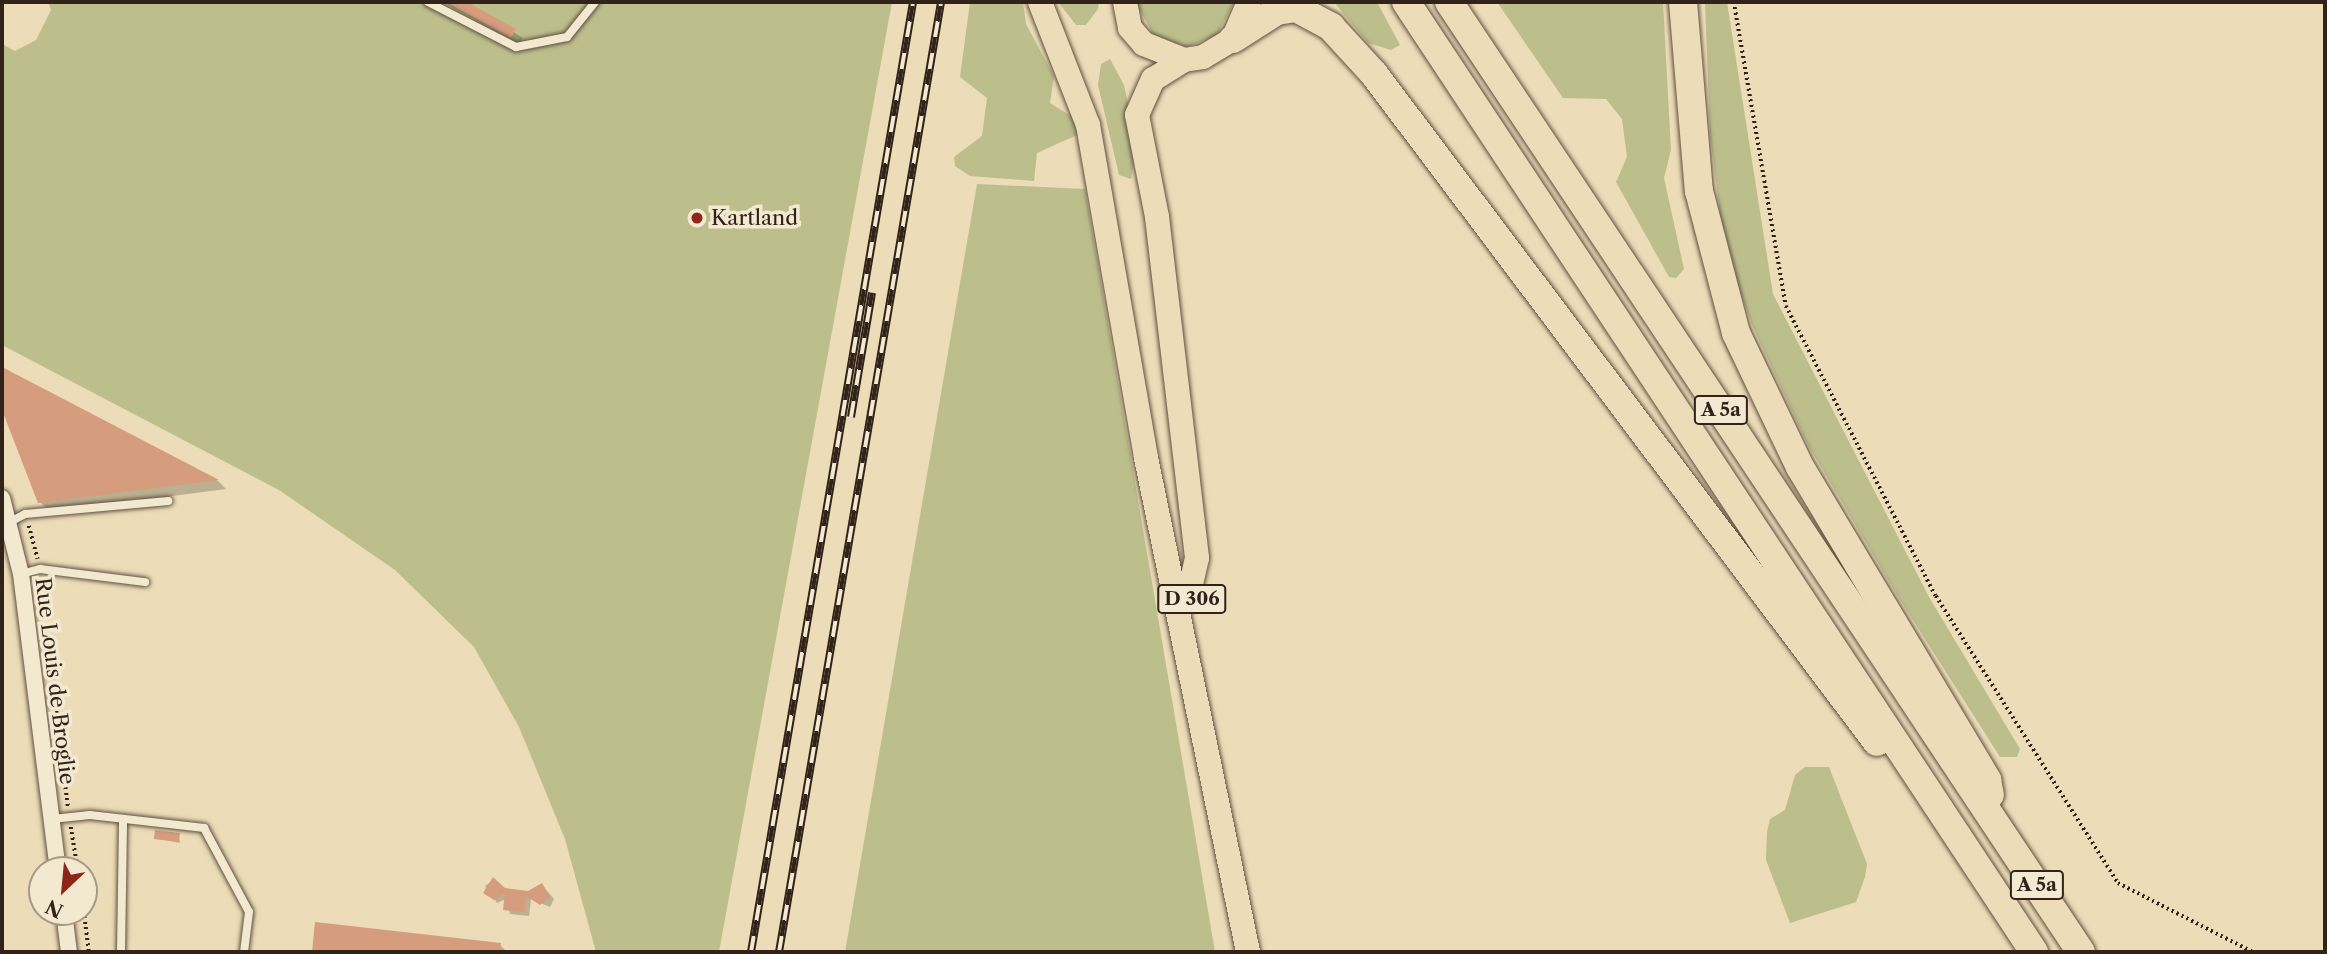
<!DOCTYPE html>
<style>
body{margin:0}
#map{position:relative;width:2327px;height:954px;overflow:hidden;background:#ecdcb7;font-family:"Libre Caslon Text",serif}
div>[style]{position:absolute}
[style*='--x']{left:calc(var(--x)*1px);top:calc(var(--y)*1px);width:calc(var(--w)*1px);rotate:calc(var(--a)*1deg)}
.green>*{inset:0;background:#bcbf8c}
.shadow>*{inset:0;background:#0003}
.building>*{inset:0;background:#d69c7e;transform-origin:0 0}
.path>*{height:3.5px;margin-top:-1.75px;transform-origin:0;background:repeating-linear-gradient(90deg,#31221a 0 2px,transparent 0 5.5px)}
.roads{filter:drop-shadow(0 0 2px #605041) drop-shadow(0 0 2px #605041)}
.service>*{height:8px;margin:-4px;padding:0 4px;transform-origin:4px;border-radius:4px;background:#f3e8d0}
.minor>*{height:16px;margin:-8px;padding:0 8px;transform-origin:8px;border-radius:8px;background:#f3e8d0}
.primary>*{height:24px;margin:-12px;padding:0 12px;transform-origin:12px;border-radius:12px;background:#ecdcb7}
.motorway>*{height:28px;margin:-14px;padding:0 14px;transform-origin:14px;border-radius:14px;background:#ecdcb7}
.rail>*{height:8px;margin-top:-4px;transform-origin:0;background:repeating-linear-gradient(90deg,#f3e8d0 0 16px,#31221a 0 32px);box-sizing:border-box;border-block:2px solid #31221a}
.dots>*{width:19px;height:19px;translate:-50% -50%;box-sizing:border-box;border:4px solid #f3e8d0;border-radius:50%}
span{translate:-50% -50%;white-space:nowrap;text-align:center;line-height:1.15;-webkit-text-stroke:7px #f3e8d0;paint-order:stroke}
.shield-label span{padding:2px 5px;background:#f3e8d0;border:2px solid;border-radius:5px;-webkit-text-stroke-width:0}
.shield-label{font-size:19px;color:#31221a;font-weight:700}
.poi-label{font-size:21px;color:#31221a}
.left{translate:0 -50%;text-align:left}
.street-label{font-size:21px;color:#31221a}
.frame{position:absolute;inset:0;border:4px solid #31221a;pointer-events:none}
.north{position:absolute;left:28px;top:856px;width:70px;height:70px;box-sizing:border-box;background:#f3e8d0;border:2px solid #a59987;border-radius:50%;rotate:206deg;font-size:19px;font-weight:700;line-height:28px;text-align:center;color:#31221a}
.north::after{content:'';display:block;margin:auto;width:24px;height:32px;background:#8f2418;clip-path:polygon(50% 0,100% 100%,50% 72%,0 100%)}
</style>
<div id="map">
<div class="green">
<i style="clip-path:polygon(48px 2px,892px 2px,719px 952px,596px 952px,565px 839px,519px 727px,474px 647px,395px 570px,279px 490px,2px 345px,2px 44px,15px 51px,36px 40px,51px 10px)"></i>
<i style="clip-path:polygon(970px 2px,1023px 2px,1026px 24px,1054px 76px,1050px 103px,1079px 121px,1079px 134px,1037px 153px,1034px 181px,970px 176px,955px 166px,954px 157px,982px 136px,987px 98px,960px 77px)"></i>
<i style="clip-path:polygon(1058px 2px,1099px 2px,1098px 9px,1086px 25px,1076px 25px)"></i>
<i style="clip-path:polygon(1135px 2px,1234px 2px,1217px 35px,1187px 47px,1155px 37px)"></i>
<i style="clip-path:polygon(1334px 2px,1377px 2px,1400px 45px,1391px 50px,1368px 43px)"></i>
<i style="clip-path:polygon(1497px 2px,1663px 2px,1671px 150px,1664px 178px,1684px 269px,1676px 278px,1669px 277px,1616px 182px,1627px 157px,1622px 119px,1606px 99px,1563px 98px)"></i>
<i style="clip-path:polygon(1705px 2px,1727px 2px,1773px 294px,1929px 597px,2020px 749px,2017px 757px,2000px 757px,1897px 595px,1808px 445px,1752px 325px,1724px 245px,1710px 134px)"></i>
<i style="clip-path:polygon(1110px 59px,1124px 85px,1137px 147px,1131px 179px,1119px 175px,1098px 85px,1101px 64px)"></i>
<i style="clip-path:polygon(977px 184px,1085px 189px,1215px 952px,845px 952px)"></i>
<i style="clip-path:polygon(1805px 767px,1829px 767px,1867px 864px,1865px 877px,1856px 902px,1790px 923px,1766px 860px,1767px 832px,1770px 819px,1785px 810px,1795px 775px)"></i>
</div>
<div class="shadow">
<i style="clip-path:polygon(443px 2px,464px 2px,523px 38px,519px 44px)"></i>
<i style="clip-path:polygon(2px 369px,218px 481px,226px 489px,50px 512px,40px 502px,2px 405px)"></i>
<i style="clip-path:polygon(179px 835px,180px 843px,155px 838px)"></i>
<i style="clip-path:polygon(493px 880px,504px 890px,528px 893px,542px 885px,554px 899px,550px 907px,531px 899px,529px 916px,510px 914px,506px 899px,497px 903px,485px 886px)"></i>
<i style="clip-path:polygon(317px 924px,500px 945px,507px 952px,314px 952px)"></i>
</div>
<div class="building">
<i style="clip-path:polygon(446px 2px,467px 2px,516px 29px,511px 38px)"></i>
<i style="clip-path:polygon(2px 367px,219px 480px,38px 503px,2px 410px)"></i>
<i style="left:155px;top:830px;width:25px;height:9px;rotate:7deg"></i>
<i style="clip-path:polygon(493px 877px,505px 888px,528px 891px,542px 883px,550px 897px,540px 905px,526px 896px,525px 912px,503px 910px,505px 893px,494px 900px,483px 893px)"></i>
<i style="clip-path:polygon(315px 922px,501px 943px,500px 952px,312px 952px)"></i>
</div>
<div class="path">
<i style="--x:1734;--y:2;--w:308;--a:80.3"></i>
<i style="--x:1786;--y:306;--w:326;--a:62.7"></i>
<i style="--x:1936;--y:596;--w:340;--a:57.6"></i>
<i style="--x:2118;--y:883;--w:152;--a:27.1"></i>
<i style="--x:29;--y:526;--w:34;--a:75"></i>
<i style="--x:41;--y:580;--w:228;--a:83.2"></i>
<i style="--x:71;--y:827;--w:44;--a:80.8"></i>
<i style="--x:84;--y:911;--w:41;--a:83"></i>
</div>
<div class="roads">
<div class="service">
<i style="--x:428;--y:2;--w:99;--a:27.1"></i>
<i style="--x:516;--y:47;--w:52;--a:-11.1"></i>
<i style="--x:567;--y:37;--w:45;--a:-51.3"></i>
<i style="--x:10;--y:522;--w:17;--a:-28"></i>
<i style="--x:25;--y:514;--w:144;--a:-5.2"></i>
<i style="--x:21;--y:574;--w:20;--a:-15"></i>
<i style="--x:40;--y:569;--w:106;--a:7.1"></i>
<i style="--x:52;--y:819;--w:38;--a:-6"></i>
<i style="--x:90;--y:815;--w:115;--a:6.5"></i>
<i style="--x:204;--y:828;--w:95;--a:61.8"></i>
<i style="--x:249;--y:912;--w:40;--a:97.1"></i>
<i style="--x:121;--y:952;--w:133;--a:-89.1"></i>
</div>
<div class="minor">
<i style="--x:2;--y:498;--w:78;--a:76"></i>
<i style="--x:21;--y:574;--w:298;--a:82.9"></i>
<i style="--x:64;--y:912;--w:40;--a:82.9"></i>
</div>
<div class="primary">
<i style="--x:1040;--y:2;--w:132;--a:68.7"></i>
<i style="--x:1088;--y:125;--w:338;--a:80.1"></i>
<i style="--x:1146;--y:458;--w:504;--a:78.33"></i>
<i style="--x:1125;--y:2;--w:26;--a:79"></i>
<i style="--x:1130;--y:28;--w:21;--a:49"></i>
<i style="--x:1144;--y:44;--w:43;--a:21.8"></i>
<i style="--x:1184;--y:60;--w:19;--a:-9"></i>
<i style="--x:1203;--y:57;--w:35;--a:-31"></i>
<i style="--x:1233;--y:39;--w:40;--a:-66.6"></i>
<i style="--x:1184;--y:60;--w:36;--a:148"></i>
<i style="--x:1153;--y:79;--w:39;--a:114"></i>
<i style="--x:1137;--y:115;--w:104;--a:78.9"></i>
<i style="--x:1157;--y:217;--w:343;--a:83.3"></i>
<i style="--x:1197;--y:558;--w:32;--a:103"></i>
</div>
<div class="motorway">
<i style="--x:1406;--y:2;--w:1139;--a:56.53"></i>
<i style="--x:1449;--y:2;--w:1141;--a:56.37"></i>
<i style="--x:1683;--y:2;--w:190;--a:85.2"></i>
<i style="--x:1699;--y:191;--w:147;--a:75.4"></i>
<i style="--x:1736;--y:333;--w:148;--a:64.5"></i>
<i style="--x:1800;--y:467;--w:365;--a:59.1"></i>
<i style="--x:1987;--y:780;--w:15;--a:79"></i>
<i style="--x:1233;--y:39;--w:52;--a:-32.5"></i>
<i style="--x:1277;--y:11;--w:19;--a:-9"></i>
<i style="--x:1296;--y:8;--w:40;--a:28"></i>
<i style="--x:1331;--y:27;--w:64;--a:47.5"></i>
<i style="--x:1374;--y:74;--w:836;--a:53.02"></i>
</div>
</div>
<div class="rail">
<i style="--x:851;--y:417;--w:126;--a:-80.4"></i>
<i style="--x:751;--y:952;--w:964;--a:-80.32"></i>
<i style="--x:779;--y:952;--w:964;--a:-80.32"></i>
</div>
<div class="dots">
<i style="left:697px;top:218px;background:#8f2418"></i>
</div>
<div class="shield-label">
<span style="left:1721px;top:410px">A 5a</span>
<span style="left:1192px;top:599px">D 306</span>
<span style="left:2037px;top:885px">A 5a</span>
</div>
<div class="poi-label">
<span class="left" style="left:711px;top:218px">Kartland</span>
</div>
<div class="street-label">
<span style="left:55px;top:681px;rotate:83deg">Rue Louis de Broglie</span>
</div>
<div class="frame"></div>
<div class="north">N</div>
</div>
